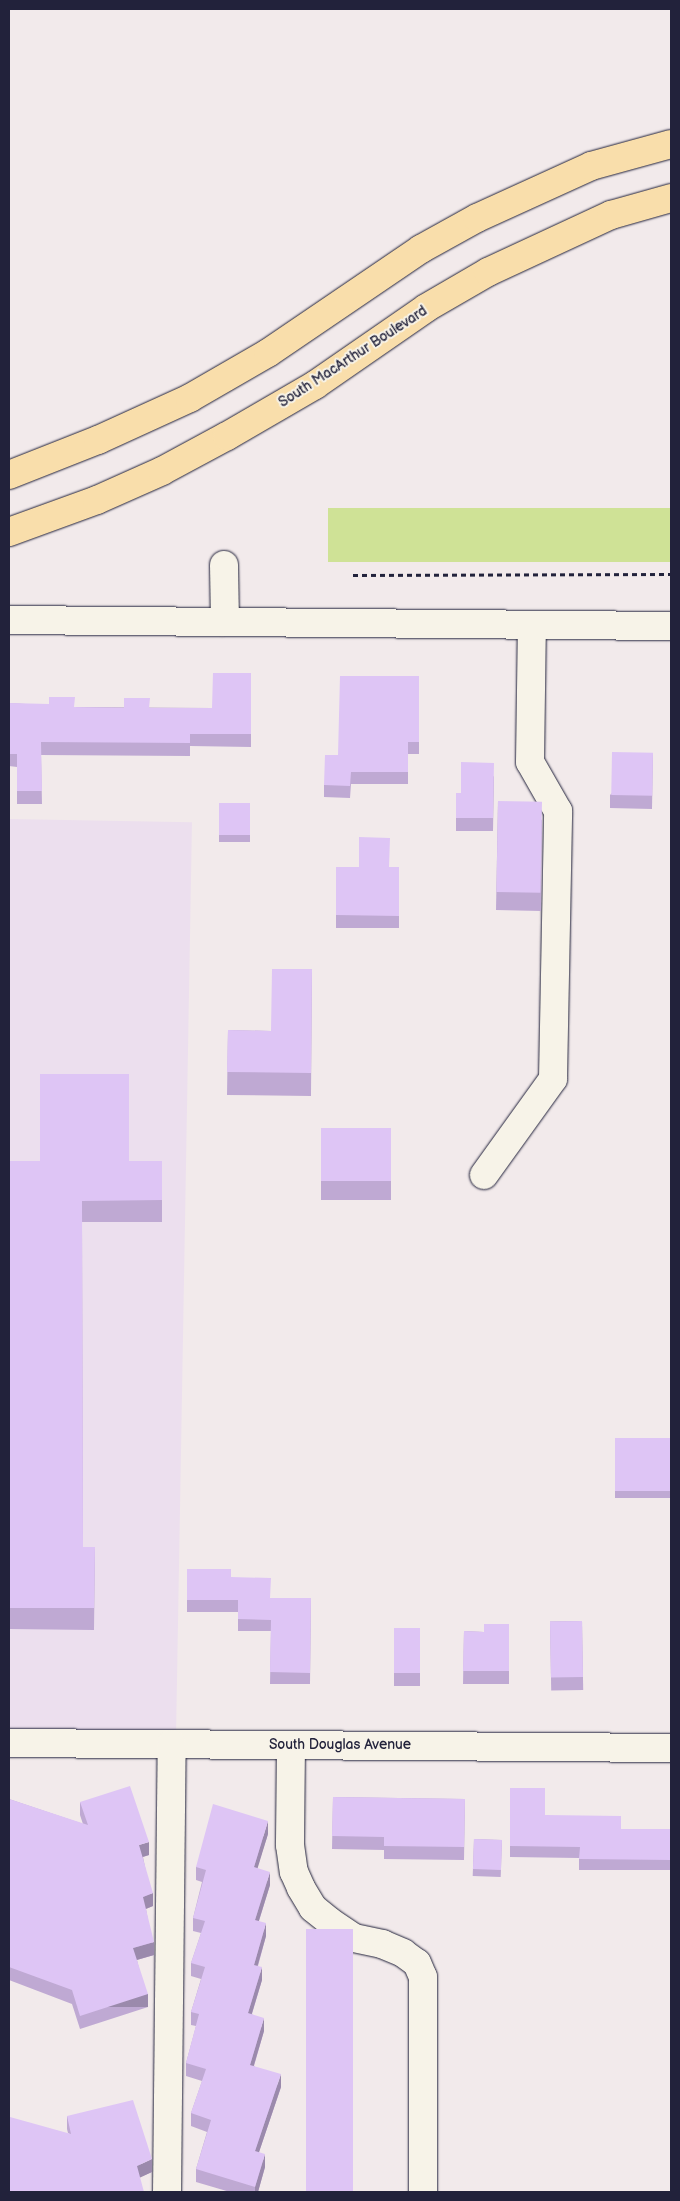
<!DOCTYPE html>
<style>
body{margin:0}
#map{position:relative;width:680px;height:2201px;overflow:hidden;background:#f2eaeb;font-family:"Balsamiq Sans",sans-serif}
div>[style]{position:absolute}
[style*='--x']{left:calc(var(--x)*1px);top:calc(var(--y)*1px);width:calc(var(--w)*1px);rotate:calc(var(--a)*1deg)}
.built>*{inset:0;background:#ecdfee;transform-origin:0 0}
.green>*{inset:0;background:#cfe296;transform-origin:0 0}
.path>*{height:3px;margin-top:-1.5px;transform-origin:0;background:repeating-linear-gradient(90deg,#22223b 0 5px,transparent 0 9px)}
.roads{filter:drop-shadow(0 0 1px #22223b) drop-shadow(0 0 1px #22223b)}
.minor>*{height:28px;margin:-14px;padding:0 14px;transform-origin:14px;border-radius:14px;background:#f7f3e8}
.major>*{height:28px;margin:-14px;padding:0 14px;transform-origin:14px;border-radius:14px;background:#f9deab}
.wall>*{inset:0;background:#bfa9d3;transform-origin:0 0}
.shaded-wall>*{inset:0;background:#9b8aac;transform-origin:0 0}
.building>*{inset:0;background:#dec5f5;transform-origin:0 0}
span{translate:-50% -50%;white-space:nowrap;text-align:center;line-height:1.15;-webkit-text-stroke:4px #f7f3e8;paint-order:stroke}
.street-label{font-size:14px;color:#22223b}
.frame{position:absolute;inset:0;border:10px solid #22223b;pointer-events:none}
</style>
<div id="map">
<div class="built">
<i style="left:9px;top:819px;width:183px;height:910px;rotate:1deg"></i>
</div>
<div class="green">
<i style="left:671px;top:508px;width:54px;height:343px;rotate:90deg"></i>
</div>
<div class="path">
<i style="--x:353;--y:575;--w:318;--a:-0.2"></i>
</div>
<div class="roads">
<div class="minor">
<i style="--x:224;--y:565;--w:57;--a:89"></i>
<i style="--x:9;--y:620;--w:662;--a:0.52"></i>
<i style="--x:484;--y:1175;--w:118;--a:-54.3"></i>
<i style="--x:553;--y:1079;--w:268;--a:-88.9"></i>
<i style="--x:558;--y:811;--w:56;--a:-119.7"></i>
<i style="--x:530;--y:762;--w:137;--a:-89.2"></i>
<i style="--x:9;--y:1743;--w:662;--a:0.43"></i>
<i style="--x:291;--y:1745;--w:100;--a:90.6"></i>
<i style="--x:290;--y:1845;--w:27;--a:82"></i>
<i style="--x:294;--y:1872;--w:17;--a:66"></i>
<i style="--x:301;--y:1888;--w:23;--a:59"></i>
<i style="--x:313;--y:1908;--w:21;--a:39"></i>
<i style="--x:329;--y:1921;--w:30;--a:34"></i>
<i style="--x:354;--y:1938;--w:29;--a:12"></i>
<i style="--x:382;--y:1944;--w:23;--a:23"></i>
<i style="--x:403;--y:1953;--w:17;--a:36"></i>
<i style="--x:417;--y:1963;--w:15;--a:67"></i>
<i style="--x:423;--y:1977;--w:215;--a:90"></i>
<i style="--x:167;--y:2192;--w:448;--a:-89.4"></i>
</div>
<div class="major">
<i style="--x:9;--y:475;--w:96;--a:-21.5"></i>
<i style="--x:98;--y:440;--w:101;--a:-24.5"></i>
<i style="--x:190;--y:398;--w:90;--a:-30"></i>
<i style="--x:268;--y:353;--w:185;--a:-34.2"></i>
<i style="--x:421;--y:249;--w:64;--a:-29"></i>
<i style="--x:477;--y:218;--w:125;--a:-24.5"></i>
<i style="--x:591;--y:166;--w:83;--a:-15.4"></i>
<i style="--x:9;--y:532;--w:94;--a:-20"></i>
<i style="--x:97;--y:500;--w:71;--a:-24"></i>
<i style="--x:162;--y:471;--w:74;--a:-28.3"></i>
<i style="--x:227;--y:436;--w:102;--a:-30.1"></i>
<i style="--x:315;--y:385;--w:135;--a:-34.7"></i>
<i style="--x:426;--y:308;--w:72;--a:-30.1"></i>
<i style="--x:488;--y:272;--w:136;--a:-24.9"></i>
<i style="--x:611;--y:215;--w:62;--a:-15.8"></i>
</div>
</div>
<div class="wall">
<i style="clip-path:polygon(251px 673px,251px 747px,190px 746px,190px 756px,41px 755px,42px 804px,17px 804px,17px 767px,9px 766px,9px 703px,75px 707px,212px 708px)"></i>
<i style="clip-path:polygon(419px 676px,419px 754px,408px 754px,408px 784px,351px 784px,350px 798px,324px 797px,324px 785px,338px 755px)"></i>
<i style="clip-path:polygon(653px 753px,652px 809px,610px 808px,610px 795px)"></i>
<i style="clip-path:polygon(494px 776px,493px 831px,456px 831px,456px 793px,461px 793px)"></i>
<i style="clip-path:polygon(498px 801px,542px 820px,541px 911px,496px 910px)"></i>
<i style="left:219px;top:803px;width:31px;height:39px"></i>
<i style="left:336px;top:867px;width:63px;height:61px"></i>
<i style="clip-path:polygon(312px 969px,311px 1096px,227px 1095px,228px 1030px,271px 1031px)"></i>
<i style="left:321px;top:1128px;width:70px;height:72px"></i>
<i style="clip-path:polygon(9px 1161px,162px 1161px,162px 1222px,82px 1222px,83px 1547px,95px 1547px,94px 1630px,9px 1629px)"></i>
<i style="left:615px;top:1438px;width:56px;height:60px"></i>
<i style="clip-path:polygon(187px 1569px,231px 1577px,270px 1598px,311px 1598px,310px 1684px,270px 1684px,271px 1631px,238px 1631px,238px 1612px,187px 1612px)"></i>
<i style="left:582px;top:1621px;width:69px;height:32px;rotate:89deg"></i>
<i style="clip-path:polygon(509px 1624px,509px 1684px,463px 1684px,464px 1631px,484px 1632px)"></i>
<i style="left:394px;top:1628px;width:26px;height:58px"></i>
<i style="clip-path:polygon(510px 1788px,545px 1815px,621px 1829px,671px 1829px,671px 1870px,579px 1870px,579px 1858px,510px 1857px)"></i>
<i style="clip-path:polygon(333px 1797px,465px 1799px,464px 1860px,384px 1859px,384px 1850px,332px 1849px)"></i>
<i style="clip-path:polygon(9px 1799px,83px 1824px,80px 1815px,80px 1802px,149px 1855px,143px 1857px,153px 1906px,146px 1909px,154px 1955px,137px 1960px,148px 2007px,80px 2029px,72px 2004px,9px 1980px)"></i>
<i style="clip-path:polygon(268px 1834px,257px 1868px,270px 1885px,259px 1921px,266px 1936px,258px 1966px,262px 1980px,252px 2014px,264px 2031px,254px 2066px,281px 2087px,259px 2152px,265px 2167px,258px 2192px,230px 2192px,196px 2182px,196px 2169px,207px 2132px,191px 2126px,191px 2113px,202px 2081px,186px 2076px,186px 2063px,196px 2026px,191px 2025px,191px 2012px,201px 1979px,191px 1976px,191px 1963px,201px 1933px,193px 1931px,193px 1918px,202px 1882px,196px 1880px,196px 1867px)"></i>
<i style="left:474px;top:1839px;width:28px;height:37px;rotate:2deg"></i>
<i style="clip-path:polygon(67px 2116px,152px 2172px,140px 2177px,68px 2133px,67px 2129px)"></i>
</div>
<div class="shaded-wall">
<i style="clip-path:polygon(268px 1821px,268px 1834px,254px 1880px,254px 1867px)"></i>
<i style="clip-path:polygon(149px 1842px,149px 1855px,139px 1858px,139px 1845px)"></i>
<i style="clip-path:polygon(270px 1872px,270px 1885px,255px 1933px,255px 1920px)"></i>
<i style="clip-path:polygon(153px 1893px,153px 1906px,143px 1910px,143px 1897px)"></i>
<i style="clip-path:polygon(266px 1923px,266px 1936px,254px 1978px,254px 1965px)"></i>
<i style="clip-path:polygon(353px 1929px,353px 1958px,349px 2192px)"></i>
<i style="clip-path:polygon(154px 1942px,154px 1955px,133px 1961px,133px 1948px)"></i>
<i style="clip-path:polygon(262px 1967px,262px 1980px,248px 2026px,248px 2013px)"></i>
<i style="left:148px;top:1994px;width:13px;height:71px;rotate:90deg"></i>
<i style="clip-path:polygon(264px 2018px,264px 2031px,250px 2078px,250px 2065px)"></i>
<i style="clip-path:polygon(281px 2074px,281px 2087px,255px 2164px,255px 2151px)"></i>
<i style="clip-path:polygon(265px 2154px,265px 2167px,258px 2192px,255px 2192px,255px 2187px)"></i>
<i style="clip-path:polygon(152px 2159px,152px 2172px,137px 2179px,137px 2166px)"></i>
</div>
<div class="building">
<i style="clip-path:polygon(213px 673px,251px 673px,251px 734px,190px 734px,190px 743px,41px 742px,42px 791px,17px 791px,17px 754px,9px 754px,9px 703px,49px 704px,49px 697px,75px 697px,74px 707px,124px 708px,124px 698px,150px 698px,149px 708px,212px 708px)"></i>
<i style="clip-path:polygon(340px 676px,419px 676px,419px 742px,408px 742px,408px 772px,351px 772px,350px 786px,324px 785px,325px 755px,338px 755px)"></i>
<i style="left:612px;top:752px;width:41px;height:43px;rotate:1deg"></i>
<i style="clip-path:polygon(461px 762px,494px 763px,493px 818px,456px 818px,456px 793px,461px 793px)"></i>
<i style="left:498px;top:801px;width:44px;height:91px;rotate:1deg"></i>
<i style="left:219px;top:803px;width:31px;height:32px"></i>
<i style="clip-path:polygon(359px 837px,390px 838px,389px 867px,399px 867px,399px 916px,336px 915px,336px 867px,359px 867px)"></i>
<i style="clip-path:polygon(272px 969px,312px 969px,311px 1073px,227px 1072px,228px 1030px,271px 1031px)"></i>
<i style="clip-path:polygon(40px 1074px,129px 1074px,129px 1161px,162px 1161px,162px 1200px,82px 1201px,83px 1547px,95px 1547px,94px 1608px,9px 1608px,9px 1161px,40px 1161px)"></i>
<i style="left:321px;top:1128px;width:70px;height:53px"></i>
<i style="left:615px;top:1438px;width:56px;height:53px"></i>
<i style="clip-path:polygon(187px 1569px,231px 1569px,231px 1577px,271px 1578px,270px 1598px,311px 1598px,310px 1673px,270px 1672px,271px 1620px,238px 1619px,238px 1600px,187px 1600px)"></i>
<i style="left:582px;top:1621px;width:56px;height:32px;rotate:89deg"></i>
<i style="clip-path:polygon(484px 1624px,509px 1624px,509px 1671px,463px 1671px,464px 1631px,484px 1632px)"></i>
<i style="left:394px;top:1628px;width:26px;height:45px"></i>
<i style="clip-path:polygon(130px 1786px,149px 1842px,139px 1845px,153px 1893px,143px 1897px,154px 1942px,133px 1948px,148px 1994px,80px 2016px,72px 1990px,9px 1967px,9px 1799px,88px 1825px,80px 1802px)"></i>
<i style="clip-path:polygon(510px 1788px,545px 1788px,545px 1815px,621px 1816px,621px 1829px,671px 1829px,671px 1860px,579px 1859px,580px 1847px,510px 1846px)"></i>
<i style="clip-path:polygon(333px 1797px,465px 1799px,464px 1847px,384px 1846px,384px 1837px,332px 1836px)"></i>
<i style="clip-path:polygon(213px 1804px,268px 1821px,254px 1867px,270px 1872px,255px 1920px,266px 1923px,254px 1965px,262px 1967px,248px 2013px,264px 2018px,250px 2065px,281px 2074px,255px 2151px,265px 2154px,255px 2187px,196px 2169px,211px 2120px,191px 2113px,206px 2069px,186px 2063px,199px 2014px,191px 2012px,205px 1967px,191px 1963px,205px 1921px,193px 1918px,206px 1870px,196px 1867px)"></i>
<i style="left:474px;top:1839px;width:28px;height:30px;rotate:2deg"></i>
<i style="left:306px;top:1929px;width:47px;height:263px"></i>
<i style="clip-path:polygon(133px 2100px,152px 2159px,137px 2166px,144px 2192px,9px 2192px,9px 2120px,10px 2117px,71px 2134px,67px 2116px)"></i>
</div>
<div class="street-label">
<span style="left:353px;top:357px;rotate:-33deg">South MacArthur Boulevard</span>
<span style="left:340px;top:1745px">South Douglas Avenue</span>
</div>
<div class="frame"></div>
</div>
